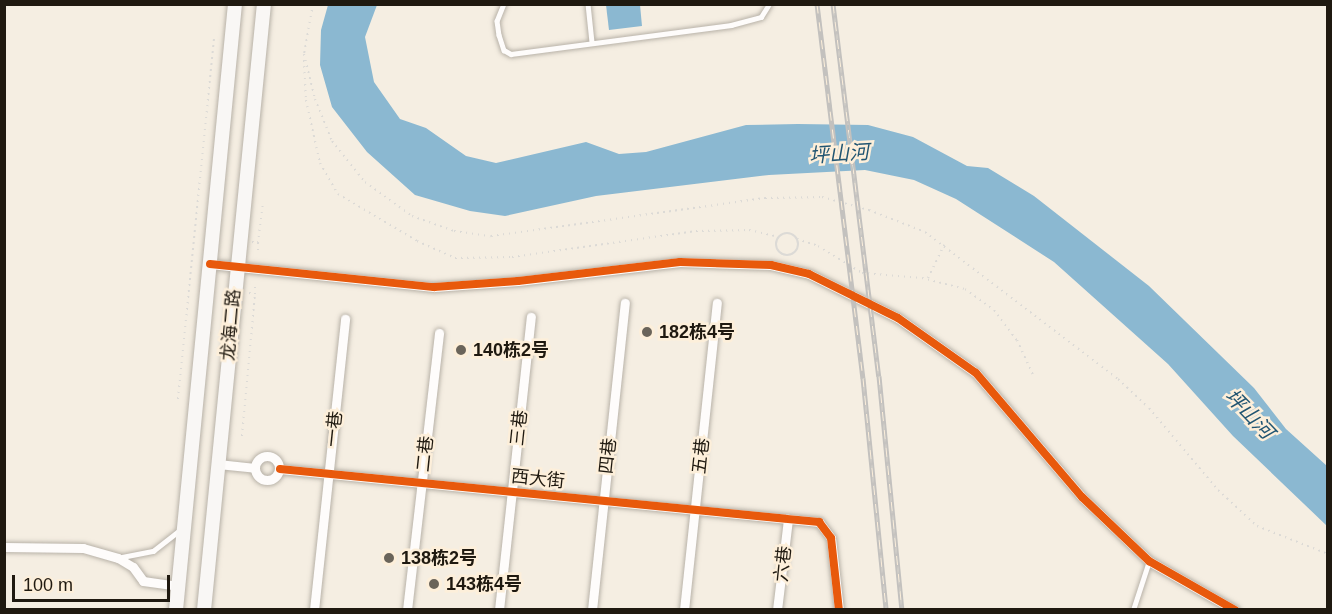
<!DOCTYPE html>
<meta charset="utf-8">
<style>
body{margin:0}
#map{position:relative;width:1332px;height:614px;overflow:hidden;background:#f5eee2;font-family:Arial,"Noto Sans SC",sans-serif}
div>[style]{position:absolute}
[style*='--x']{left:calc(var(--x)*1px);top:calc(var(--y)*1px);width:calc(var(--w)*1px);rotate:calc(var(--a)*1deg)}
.water>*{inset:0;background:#8bb8d1}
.path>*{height:2px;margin-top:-1px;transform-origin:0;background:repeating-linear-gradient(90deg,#dcdad6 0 1.5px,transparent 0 6px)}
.path>.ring{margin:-1px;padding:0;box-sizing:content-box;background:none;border:2px solid #dcdad6;border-radius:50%}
.roads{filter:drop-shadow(0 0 2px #b8b2a8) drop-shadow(0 0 2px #b8b2a8)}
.lane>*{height:4.5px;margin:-2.25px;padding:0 2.25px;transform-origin:2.25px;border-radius:2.25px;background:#fefcfb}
.street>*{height:9px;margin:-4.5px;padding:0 4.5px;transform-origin:4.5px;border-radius:4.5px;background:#fefcfb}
.street>.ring{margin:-4.5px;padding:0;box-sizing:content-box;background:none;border:9px solid #fefcfb;border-radius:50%}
.secondary>*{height:14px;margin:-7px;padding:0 7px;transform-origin:7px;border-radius:7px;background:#f9f7f5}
.rail>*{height:5px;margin-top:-2.5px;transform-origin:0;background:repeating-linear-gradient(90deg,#fdefda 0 9px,#c3c1be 0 18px);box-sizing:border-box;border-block:2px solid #c3c1be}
.cycleway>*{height:8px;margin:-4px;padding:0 4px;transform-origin:4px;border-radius:4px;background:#e8590c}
.dots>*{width:16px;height:16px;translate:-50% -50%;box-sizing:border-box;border:3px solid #fdefda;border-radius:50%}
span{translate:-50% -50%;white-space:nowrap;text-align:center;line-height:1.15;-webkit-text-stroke:5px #fdefda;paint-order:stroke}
.street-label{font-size:18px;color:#1f1910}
.poi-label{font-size:18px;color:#1f1910;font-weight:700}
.left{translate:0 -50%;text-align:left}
.water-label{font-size:20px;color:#215572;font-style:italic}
.frame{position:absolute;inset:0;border:6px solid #1f1910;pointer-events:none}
.scale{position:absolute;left:12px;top:575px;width:158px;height:27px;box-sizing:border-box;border:3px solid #1f1910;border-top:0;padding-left:8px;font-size:18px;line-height:21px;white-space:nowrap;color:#1f1910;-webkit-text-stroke:4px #fdefda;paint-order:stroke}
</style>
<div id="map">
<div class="water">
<i style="clip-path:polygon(328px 5px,377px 5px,365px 37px,374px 82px,400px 119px,426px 128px,466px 156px,496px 163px,586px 142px,619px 154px,646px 152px,746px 125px,798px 124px,868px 125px,913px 137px,967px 166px,988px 168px,1034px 196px,1149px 286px,1254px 388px,1286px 429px,1327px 466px,1327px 526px,1233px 436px,1168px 364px,1054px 262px,956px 199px,914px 180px,865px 170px,769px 175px,596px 196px,505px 216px,470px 211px,415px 195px,367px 152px,332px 107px,320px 65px,321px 30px)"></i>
<i style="clip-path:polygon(606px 5px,640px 5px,642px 26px,609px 30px)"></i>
</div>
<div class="path">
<i style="--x:313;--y:4;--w:51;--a:100.2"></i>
<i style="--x:304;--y:54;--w:46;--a:76.3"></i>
<i style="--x:315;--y:99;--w:45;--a:68"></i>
<i style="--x:332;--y:141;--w:53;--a:51.2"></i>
<i style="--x:365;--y:182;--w:58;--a:35.9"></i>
<i style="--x:412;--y:216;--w:45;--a:19.7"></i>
<i style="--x:454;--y:231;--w:37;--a:8"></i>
<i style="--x:491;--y:236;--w:277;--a:-7.9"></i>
<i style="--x:765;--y:198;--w:57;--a:-1"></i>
<i style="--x:822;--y:197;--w:49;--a:15.5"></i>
<i style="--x:869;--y:210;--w:60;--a:21.4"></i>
<i style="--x:925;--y:232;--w:243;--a:37.3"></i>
<i style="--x:1118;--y:379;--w:42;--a:43.1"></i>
<i style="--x:1149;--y:408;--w:107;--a:49.9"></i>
<i style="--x:1218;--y:490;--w:53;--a:42.7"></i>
<i style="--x:1257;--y:526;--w:76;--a:21.5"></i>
<i style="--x:304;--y:60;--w:40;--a:87.1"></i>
<i style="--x:306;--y:100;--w:65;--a:77.5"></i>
<i style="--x:320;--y:163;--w:36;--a:60"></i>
<i style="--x:338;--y:194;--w:92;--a:30.7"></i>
<i style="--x:417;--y:241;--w:42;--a:24.1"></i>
<i style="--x:455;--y:258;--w:57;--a:-1"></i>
<i style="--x:512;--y:257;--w:186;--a:-8"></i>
<i style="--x:696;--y:231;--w:53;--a:-1.1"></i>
<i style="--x:749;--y:230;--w:31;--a:13"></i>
<i class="ring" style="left:776px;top:233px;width:20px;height:20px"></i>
<i style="--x:797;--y:239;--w:22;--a:18"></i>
<i style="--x:818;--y:246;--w:52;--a:31.5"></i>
<i style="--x:862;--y:273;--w:60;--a:4.8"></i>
<i style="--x:922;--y:278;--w:44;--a:14.3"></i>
<i style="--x:965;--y:289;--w:36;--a:36"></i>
<i style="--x:994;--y:310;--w:38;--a:53"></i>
<i style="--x:1017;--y:340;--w:41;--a:65.3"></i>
<i style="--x:252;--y:242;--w:6;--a:9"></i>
<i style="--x:258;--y:243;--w:11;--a:90"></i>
<i style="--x:258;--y:243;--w:39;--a:-83"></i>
<i style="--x:928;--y:278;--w:37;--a:-64"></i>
<i style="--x:249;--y:293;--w:6;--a:9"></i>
<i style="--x:255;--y:294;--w:7;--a:-90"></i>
<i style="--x:178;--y:399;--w:362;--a:-84.3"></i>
<i style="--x:242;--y:436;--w:143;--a:-84.8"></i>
</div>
<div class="roads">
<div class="lane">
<i style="--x:504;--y:4;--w:18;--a:112"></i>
<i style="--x:497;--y:21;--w:14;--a:82"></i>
<i style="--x:499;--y:35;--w:16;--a:72"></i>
<i style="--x:504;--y:50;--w:8;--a:30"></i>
<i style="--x:511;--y:54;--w:222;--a:-7.5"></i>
<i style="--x:731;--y:25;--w:31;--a:-15"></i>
<i style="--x:761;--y:17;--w:15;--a:-58"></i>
<i style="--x:588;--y:4;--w:38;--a:84"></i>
<i style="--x:122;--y:557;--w:32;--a:-11"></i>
<i style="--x:153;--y:551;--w:34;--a:-38"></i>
<i style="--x:1133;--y:610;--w:52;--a:-71.9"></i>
</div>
<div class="street">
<i style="--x:210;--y:264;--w:225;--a:5.9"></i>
<i style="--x:434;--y:287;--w:84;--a:-4.1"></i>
<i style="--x:518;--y:281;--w:163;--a:-6.7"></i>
<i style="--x:680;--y:262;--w:91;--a:1.9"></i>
<i style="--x:771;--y:265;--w:39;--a:13"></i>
<i style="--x:809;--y:274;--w:99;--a:26.3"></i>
<i style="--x:898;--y:318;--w:95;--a:35.2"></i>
<i style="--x:976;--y:373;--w:163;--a:49.5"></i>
<i style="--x:1082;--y:497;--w:93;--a:43.7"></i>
<i style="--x:1149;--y:561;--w:99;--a:29.7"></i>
<i class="ring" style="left:255px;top:456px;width:15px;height:15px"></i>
<i style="--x:218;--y:464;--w:37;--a:6"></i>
<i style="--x:280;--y:469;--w:542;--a:5.62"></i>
<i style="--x:819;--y:522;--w:20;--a:53"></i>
<i style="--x:831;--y:538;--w:72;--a:83.7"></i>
<i style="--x:4;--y:547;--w:79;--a:0.7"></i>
<i style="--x:83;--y:548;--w:36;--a:16"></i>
<i style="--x:118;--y:558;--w:17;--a:31"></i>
<i style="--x:133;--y:567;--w:17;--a:54"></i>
<i style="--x:143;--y:581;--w:35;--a:8"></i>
<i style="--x:314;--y:610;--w:293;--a:-83.9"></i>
<i style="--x:407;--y:610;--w:279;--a:-83.4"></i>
<i style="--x:499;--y:610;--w:295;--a:-83.8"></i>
<i style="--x:592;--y:610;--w:309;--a:-83.9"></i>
<i style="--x:684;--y:610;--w:309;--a:-83.9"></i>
<i style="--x:777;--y:610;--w:92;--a:-83.1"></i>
</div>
<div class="secondary">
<i style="--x:176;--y:610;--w:609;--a:-84.44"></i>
<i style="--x:204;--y:610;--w:609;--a:-84.35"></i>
</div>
</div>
<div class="rail">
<i style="--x:817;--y:4;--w:377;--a:83"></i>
<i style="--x:863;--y:378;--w:233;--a:84.3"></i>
<i style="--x:833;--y:4;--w:375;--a:83"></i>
<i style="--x:879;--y:376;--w:235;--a:84.4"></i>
</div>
<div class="cycleway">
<i style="--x:210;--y:264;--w:225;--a:5.9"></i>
<i style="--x:434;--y:287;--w:84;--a:-4.1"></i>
<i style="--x:518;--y:281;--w:163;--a:-6.7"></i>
<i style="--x:680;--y:262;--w:91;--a:1.9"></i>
<i style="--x:771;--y:265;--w:39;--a:13"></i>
<i style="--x:809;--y:274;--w:99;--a:26.3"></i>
<i style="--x:898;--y:318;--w:95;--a:35.2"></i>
<i style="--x:976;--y:373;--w:163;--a:49.5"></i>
<i style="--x:1082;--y:497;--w:93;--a:43.7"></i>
<i style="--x:1149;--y:561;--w:99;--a:29.7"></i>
<i style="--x:280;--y:469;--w:542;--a:5.62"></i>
<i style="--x:819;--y:522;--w:20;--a:53"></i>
<i style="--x:831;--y:538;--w:72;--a:83.7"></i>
</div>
<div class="dots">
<i style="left:647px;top:332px;background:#6a645a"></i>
<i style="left:461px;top:350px;background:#6a645a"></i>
<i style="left:389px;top:558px;background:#6a645a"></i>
<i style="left:434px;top:584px;background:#6a645a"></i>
</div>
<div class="street-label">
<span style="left:231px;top:325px;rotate:-85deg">龙海二路</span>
<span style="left:519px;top:428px;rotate:-84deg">三巷</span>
<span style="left:334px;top:429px;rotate:-84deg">一巷</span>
<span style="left:425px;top:454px;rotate:-84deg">二巷</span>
<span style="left:608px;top:456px;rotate:-84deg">四巷</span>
<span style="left:701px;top:456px;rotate:-84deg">五巷</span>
<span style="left:538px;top:479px;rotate:6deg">西大街</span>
<span style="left:783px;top:564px;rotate:-84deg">六巷</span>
</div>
<div class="poi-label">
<span class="left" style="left:659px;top:332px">182栋4号</span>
<span class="left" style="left:473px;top:350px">140栋2号</span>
<span class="left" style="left:401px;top:558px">138栋2号</span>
<span class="left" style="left:446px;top:584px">143栋4号</span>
</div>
<div class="water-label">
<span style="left:839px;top:154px;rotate:-4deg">坪山河</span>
<span style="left:1249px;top:414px;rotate:46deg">坪山河</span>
</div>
<div class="frame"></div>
<div class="scale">100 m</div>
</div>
